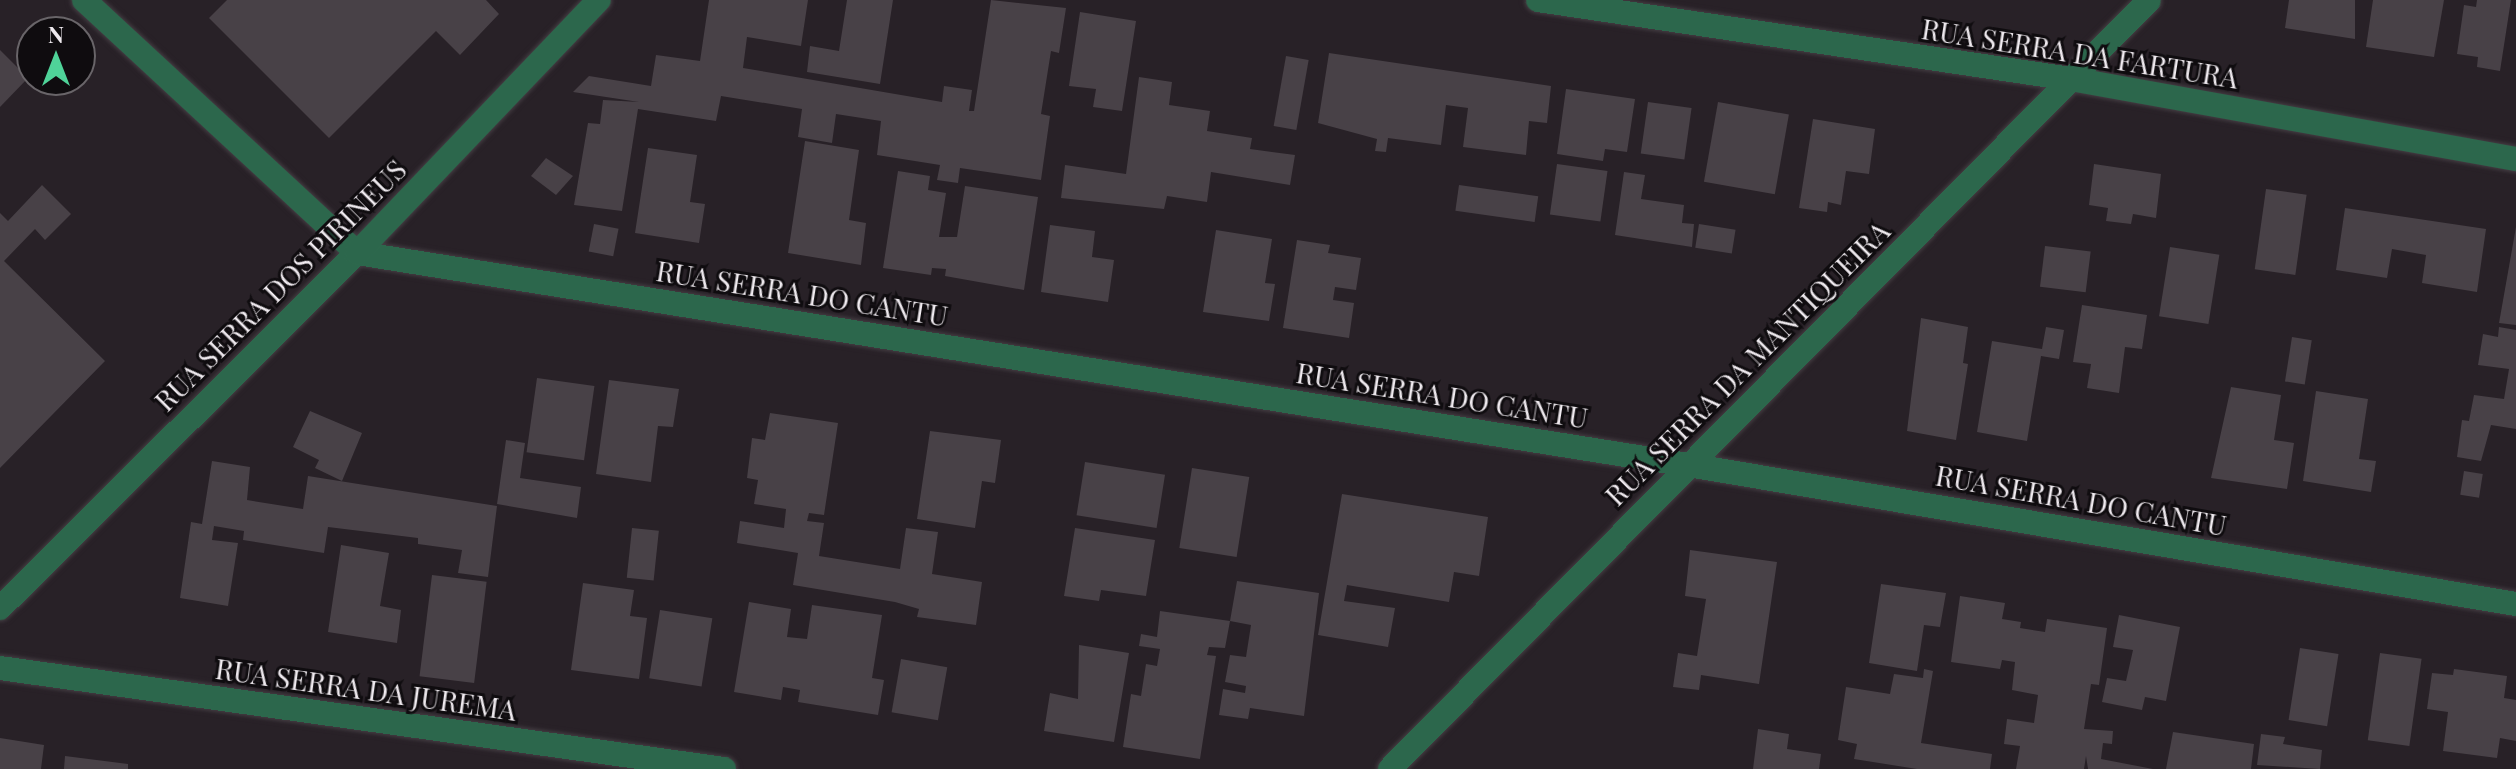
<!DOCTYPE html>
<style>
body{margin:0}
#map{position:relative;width:2516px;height:769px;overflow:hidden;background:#282127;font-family:"Playfair Display",serif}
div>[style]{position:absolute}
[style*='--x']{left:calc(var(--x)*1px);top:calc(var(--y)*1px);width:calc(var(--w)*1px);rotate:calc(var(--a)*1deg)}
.building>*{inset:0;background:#484147;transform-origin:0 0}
.roads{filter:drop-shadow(0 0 2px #443d43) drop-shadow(0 0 2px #443d43)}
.minor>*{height:24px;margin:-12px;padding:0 12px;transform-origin:12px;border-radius:12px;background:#2c674c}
span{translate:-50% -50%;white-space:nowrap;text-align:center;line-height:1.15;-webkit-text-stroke:6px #0f0c0f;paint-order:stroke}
.street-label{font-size:28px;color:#efeaef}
.north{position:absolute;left:16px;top:16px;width:80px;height:80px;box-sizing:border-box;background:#0f0c0f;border:2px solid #696569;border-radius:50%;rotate:0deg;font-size:22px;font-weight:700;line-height:32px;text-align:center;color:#efeaef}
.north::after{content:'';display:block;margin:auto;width:28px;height:36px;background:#4fd399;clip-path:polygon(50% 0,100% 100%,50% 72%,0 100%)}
</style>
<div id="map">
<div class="building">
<i style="clip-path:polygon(227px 0,486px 0,499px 14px,460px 55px,436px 31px,329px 138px,209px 18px)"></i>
<i style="clip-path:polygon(709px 0,808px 0,801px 46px,747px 37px,743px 68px,942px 102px,944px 86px,972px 90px,969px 111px,974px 111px,991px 0,1066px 8px,1059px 53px,1051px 51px,1041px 114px,1050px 116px,1041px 180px,960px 168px,958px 183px,937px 180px,940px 165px,877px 155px,881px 121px,836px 114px,832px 143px,798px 137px,802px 109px,721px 96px,716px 121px,638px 109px,622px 211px,574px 205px,588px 123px,600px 124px,603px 100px,639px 102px,573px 92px,589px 76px,651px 86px,656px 55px,700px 61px)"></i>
<i style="clip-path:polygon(847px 0,893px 0,880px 84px,807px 72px,810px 46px,839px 51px)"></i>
<i style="clip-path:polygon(2289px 0,2355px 0,2355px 39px,2285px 28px)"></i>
<i style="clip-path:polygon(2373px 0,2444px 0,2434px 57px,2366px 47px)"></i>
<i style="clip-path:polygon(2477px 0,2511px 0,2500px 71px,2477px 67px,2478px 57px,2457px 54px,2464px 5px,2476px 7px)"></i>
<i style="clip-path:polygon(1080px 12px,1136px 21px,1122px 111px,1093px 107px,1096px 89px,1069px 86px)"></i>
<i style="clip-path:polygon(0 50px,28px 78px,0 107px)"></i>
<i style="clip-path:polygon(1329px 53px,1551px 86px,1547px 123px,1529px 121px,1526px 155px,1463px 147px,1468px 108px,1446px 105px,1441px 145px,1388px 138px,1386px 152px,1375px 151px,1377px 139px,1318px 123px)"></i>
<i style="left:1286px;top:56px;width:23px;height:71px;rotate:10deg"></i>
<i style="clip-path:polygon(1139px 77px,1172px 82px,1169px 105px,1210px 111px,1207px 131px,1252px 138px,1250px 149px,1295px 155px,1290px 185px,1211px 172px,1207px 202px,1167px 196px,1164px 209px,1061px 198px,1065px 165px,1126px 174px)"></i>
<i style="clip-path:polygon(1566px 89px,1635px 99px,1627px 152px,1605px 149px,1603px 161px,1557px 154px)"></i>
<i style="left:1648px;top:102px;width:44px;height:52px;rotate:8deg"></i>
<i style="left:1718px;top:102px;width:72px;height:81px;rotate:10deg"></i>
<i style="clip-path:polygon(1813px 119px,1875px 129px,1869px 174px,1846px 171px,1841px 205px,1828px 202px,1827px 212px,1799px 208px)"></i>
<i style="clip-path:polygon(805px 141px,859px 150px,849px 220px,866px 223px,861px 265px,788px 253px)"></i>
<i style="clip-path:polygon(648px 148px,697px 155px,690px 202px,705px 204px,699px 243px,635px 233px)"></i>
<i style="clip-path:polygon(546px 158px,573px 176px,556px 195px,531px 176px)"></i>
<i style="left:1557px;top:164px;width:51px;height:51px;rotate:8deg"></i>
<i style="clip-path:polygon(2094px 164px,2161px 174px,2156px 218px,2133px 214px,2131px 224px,2106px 221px,2108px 208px,2089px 205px)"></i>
<i style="clip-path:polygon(898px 171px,930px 176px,928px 190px,946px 193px,939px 237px,957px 237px,965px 186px,1038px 197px,1024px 290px,945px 276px,946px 269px,932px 268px,931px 275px,883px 268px)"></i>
<i style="clip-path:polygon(1624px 172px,1645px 175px,1641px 199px,1684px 205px,1682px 223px,1694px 224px,1692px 247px,1615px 235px)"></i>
<i style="clip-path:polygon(42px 185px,71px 214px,45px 240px,35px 229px,4px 261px,105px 361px,0 468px,0 213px,8px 221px)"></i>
<i style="left:1459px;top:185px;width:80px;height:26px;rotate:8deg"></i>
<i style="left:2266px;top:189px;width:41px;height:81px;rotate:8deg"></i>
<i style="clip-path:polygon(2345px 208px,2486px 229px,2477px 292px,2422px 283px,2426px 255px,2392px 249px,2387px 278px,2336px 270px)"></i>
<i style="left:594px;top:224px;width:25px;height:28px;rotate:11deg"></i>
<i style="left:1699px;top:224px;width:37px;height:24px;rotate:9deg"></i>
<i style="clip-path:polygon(1050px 225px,1095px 231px,1092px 257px,1114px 260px,1108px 302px,1041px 292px)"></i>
<i style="clip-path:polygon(2516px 227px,2516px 325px,2499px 323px)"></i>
<i style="clip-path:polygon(1216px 230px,1272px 239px,1265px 283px,1275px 284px,1269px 321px,1203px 312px)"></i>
<i style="clip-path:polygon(1297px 240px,1330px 245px,1328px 253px,1361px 258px,1356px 290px,1335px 287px,1333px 300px,1354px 303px,1349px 338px,1283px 328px)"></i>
<i style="left:2045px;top:246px;width:46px;height:41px;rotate:7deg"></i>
<i style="left:2170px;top:247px;width:50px;height:70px;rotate:9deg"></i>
<i style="clip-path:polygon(2082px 305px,2147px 315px,2142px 349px,2125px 347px,2119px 393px,2087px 388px,2091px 364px,2073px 362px)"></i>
<i style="clip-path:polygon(1921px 318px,1968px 327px,1963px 363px,1968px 364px,1956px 440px,1907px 431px)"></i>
<i style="clip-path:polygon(2046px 327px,2064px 330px,2059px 359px,2041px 356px,2027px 441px,1977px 432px,1992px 341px,2042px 349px)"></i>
<i style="clip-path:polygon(2499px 327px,2516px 330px,2516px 429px,2491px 425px,2481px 461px,2457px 457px,2462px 420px,2469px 421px,2474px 395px,2504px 399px,2509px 369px,2478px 365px,2483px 334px,2498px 337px)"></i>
<i style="left:2292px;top:337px;width:20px;height:45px;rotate:9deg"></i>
<i style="left:537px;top:378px;width:58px;height:75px;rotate:8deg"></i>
<i style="clip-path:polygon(609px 380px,679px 389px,673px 427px,658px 426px,651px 482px,596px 474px)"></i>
<i style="clip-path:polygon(2231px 387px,2281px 395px,2274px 440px,2294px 443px,2287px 489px,2211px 478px)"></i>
<i style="clip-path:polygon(2316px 391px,2368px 399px,2359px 459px,2376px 461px,2371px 492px,2303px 481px)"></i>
<i style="clip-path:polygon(310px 411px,362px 433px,342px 481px,315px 468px,319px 460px,293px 447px)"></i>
<i style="clip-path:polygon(770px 413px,838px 423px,824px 515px,809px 513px,807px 521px,824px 523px,819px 556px,900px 569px,906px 528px,938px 532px,932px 574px,982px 582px,976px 625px,917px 617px,919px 609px,895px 602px,793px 585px,798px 553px,737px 543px,740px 521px,784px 528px,786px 509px,754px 504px,758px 480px,747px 478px,752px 438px,765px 440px)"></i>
<i style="clip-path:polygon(930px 431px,1001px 440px,995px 483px,982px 481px,975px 528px,917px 519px)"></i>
<i style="clip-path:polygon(506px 440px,525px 443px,520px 478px,581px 487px,577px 518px,497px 504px)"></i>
<i style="clip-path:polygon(212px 461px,250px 467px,247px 500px,303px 509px,308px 476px,497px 506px,488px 577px,458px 573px,462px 550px,418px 544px,418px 538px,328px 527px,324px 553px,243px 540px,244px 531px,214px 526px,212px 540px,238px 543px,228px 606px,180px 598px,191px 522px,202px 524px)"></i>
<i style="left:1085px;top:462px;width:81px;height:54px;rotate:9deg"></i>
<i style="left:1192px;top:468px;width:58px;height:81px;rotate:9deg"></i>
<i style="left:2464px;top:471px;width:19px;height:24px;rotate:9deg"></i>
<i style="clip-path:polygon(1342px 494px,1488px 517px,1479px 576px,1454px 572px,1449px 602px,1347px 585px,1344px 601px,1395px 608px,1388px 647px,1318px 635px)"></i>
<i style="left:632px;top:528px;width:27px;height:50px;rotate:6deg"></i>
<i style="clip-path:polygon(1075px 528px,1155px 540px,1146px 596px,1101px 590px,1099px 601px,1064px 596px)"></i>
<i style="clip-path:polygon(341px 545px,389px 553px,380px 606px,401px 610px,397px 643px,328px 632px)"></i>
<i style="clip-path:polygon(1690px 550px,1777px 562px,1759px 684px,1701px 675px,1699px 690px,1673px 687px,1678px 653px,1697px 656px,1706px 599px,1685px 596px)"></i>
<i style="left:432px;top:575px;width:55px;height:102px;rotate:7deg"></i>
<i style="clip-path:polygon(1237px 581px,1319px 593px,1304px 716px,1250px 708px,1248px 719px,1219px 715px,1223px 689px,1245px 693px,1246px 686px,1225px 682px,1230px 655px,1246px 657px,1251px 625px,1230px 621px)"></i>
<i style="clip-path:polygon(583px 583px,634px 590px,630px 616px,647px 618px,639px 679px,571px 670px)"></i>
<i style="clip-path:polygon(1881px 584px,1946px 593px,1940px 627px,1924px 625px,1917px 671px,1869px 663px)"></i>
<i style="clip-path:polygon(1960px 596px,2005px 603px,2002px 619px,2021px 622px,2020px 628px,2045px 632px,2047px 619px,2107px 628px,2099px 685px,2091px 684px,2084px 729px,2113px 731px,2112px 744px,2103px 743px,2101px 759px,2153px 769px,2088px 769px,2086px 756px,2084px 769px,2016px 769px,2020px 746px,2004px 744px,2007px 719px,2034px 723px,2038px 695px,2012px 690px,2015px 662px,2002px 660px,2000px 669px,1951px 662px)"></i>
<i style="clip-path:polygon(749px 602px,791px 609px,787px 637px,807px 639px,812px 605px,882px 615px,872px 678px,884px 680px,878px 715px,798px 702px,800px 690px,783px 687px,781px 700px,734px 692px)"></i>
<i style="left:660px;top:610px;width:53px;height:69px;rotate:9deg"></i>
<i style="clip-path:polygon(1160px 611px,1230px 621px,1225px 648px,1209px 647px,1207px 655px,1216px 656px,1200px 759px,1123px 747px,1131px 694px,1141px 696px,1146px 664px,1157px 666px,1160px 649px,1139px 646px,1141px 634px,1157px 637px)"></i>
<i style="clip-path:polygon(2119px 615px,2180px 627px,2166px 701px,2145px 697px,2142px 710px,2102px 702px,2107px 678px,2126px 681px,2133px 650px,2113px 647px)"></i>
<i style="clip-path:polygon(1079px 645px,1129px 653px,1114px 742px,1044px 731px,1050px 693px,1078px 699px)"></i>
<i style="left:2300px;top:648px;width:39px;height:73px;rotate:9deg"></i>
<i style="left:2380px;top:653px;width:42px;height:88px;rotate:8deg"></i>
<i style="left:901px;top:659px;width:47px;height:54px;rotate:10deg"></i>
<i style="clip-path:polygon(1924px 669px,1933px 671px,1921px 743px,1992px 754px,1990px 769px,1917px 769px,1854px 759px,1857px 744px,1838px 740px,1846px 687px,1890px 694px,1894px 674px,1923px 678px)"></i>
<i style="clip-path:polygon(2454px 669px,2507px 676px,2504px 698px,2516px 700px,2516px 741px,2500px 738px,2497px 758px,2443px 751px,2448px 712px,2427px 709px,2432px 673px,2453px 675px)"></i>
<i style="clip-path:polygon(1758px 729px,1789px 734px,1787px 749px,1821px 754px,1819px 769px,1753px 769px)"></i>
<i style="clip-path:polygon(2173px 732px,2254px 744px,2251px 769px,2166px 769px)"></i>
<i style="clip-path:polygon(2261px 734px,2285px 737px,2283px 744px,2322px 750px,2320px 769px,2257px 765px)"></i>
<i style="clip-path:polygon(0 738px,44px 745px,41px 769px,0 769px)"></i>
<i style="clip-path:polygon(65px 756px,128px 764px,128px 769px,64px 769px)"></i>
</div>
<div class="roads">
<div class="minor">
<i style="--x:84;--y:0;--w:372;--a:42.8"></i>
<i style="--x:1538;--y:0;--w:539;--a:8.43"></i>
<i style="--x:2071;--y:79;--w:452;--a:10.2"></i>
<i style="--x:357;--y:253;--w:1348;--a:9.05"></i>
<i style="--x:1688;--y:465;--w:840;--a:9.53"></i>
<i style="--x:0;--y:608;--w:503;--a:-44.84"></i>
<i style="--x:357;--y:253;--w:350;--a:-46.3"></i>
<i style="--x:0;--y:668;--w:731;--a:7.94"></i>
<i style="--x:1390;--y:769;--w:1080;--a:-45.37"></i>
</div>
</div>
<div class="street-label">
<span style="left:2080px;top:53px;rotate:9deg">RUA SERRA DA FARTURA</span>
<span style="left:280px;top:285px;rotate:-45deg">RUA SERRA DOS PIRINEUS</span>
<span style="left:802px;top:293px;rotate:9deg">RUA SERRA DO CANTU</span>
<span style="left:1747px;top:363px;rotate:-45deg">RUA SERRA DA MANTIQUEIRA</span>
<span style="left:1442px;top:395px;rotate:9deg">RUA SERRA DO CANTU</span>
<span style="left:2081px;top:500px;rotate:10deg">RUA SERRA DO CANTU</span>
<span style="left:366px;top:689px;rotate:8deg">RUA SERRA DA JUREMA</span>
</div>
<div class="north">N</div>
</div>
